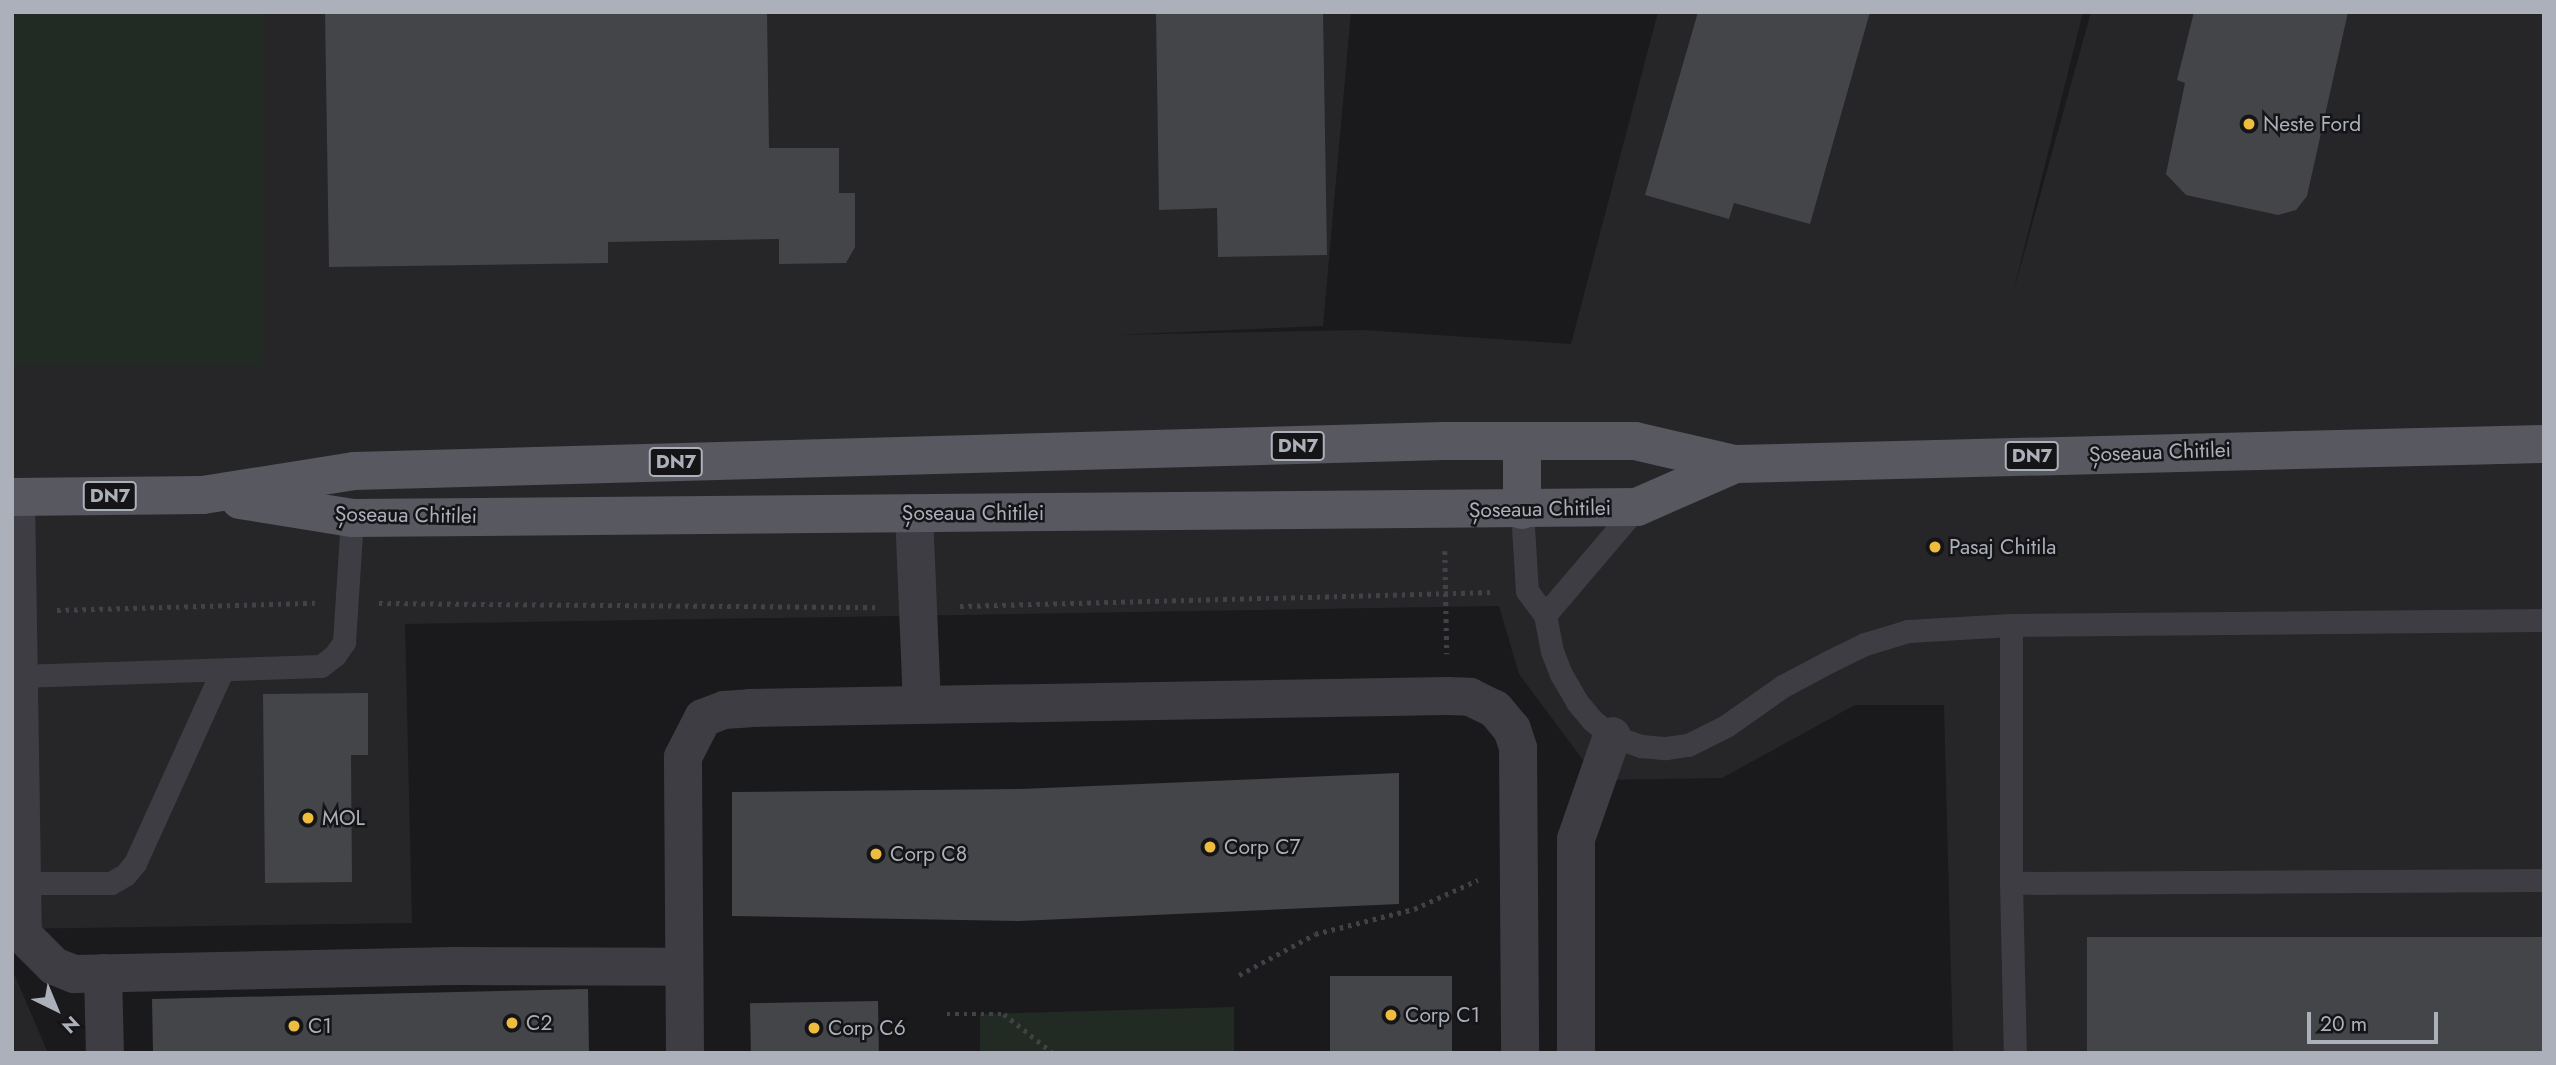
<!DOCTYPE html>
<meta charset="utf-8">
<style>
body{margin:0}
#map{position:relative;width:2556px;height:1065px;overflow:hidden;background:#1a1a1c;font-family:Jost,sans-serif}
div>[style]{position:absolute}
[style*='--x']{left:calc(var(--x)*1px);top:calc(var(--y)*1px);width:calc(var(--w)*1px);rotate:calc(var(--a)*1deg)}
.built>*{inset:0;background:#262629}
.green>*{inset:0;background:#212a23;transform-origin:0 0}
.building>*{inset:0;background:#444549;transform-origin:0 0}
.path>*{height:4.5px;margin-top:-2.25px;transform-origin:0;background:repeating-linear-gradient(90deg,#414248 0 3.5px,transparent 0 8.5px)}
.service>*{height:23px;margin:-11.5px;padding:0 11.5px;transform-origin:11.5px;border-radius:11.5px;background:#3d3d43}
.minor>*{height:38px;margin:-19px;padding:0 19px;transform-origin:19px;border-radius:19px;background:#3d3d43}
.primary>*{height:38px;margin:-19px;padding:0 19px;transform-origin:19px;border-radius:19px;background:#575860}
.dots>*{width:19px;height:19px;translate:-50% -50%;box-sizing:border-box;border:4px solid #151517;border-radius:50%}
span{translate:-50% -50%;white-space:nowrap;text-align:center;line-height:1.15;-webkit-text-stroke:5px #151517;paint-order:stroke}
.shield-label span{padding:2px 5px;background:#151517;border:2px solid;border-radius:5px;-webkit-text-stroke-width:0}
.shield-label{font-size:19px;color:#acb0bb;font-weight:700}
.poi-label{font-size:21px;color:#acb0bb}
.left{translate:0 -50%;text-align:left}
.street-label{font-size:21px;color:#acb0bb}
.frame{position:absolute;inset:0;border:14px solid #acb0bb;pointer-events:none}
.north{position:absolute;left:21px;top:974px;width:70px;height:70px;-webkit-text-stroke:5px #151517;paint-order:stroke;rotate:137deg;font-size:19px;font-weight:700;line-height:28px;text-align:center;color:#acb0bb}
.north::after{content:'';display:block;margin:auto;width:24px;height:32px;background:#acb0bb;clip-path:polygon(50% 0,100% 100%,50% 72%,0 100%)}
.scale{position:absolute;left:2307px;top:1012px;width:131px;height:32px;box-sizing:border-box;border:4px solid #acb0bb;border-top:0;padding-left:9px;font-size:21px;line-height:24px;white-space:nowrap;color:#acb0bb;-webkit-text-stroke:5px #151517;paint-order:stroke}
</style>
<div id="map">
<div class="built">
<i style="clip-path:polygon(263px 12px,1351px 12px,1323px 326px,1113px 335px,1364px 330px,1571px 344px,1658px 12px,2083px 12px,2012px 297px,2091px 12px,2544px 12px,2544px 1053px,1953px 1053px,1944px 705px,1855px 705px,1722px 778px,1598px 780px,1519px 674px,1499px 606px,405px 624px,412px 923px,12px 929px,12px 365px,250px 355px)"></i>
<i style="clip-path:polygon(12px 969px,48px 1053px,12px 1053px)"></i>
</div>
<div class="green">
<i style="left:12px;top:12px;width:251px;height:354px"></i>
<i style="clip-path:polygon(1234px 1007px,1234px 1053px,980px 1053px,980px 1014px)"></i>
</div>
<div class="building">
<i style="clip-path:polygon(325px 12px,767px 12px,769px 148px,839px 148px,839px 193px,855px 193px,855px 247px,846px 263px,779px 264px,779px 239px,608px 242px,608px 263px,329px 267px)"></i>
<i style="clip-path:polygon(1156px 12px,1323px 12px,1327px 255px,1218px 257px,1217px 208px,1159px 210px)"></i>
<i style="clip-path:polygon(1698px 12px,1870px 12px,1810px 224px,1734px 203px,1729px 219px,1645px 195px)"></i>
<i style="clip-path:polygon(2194px 12px,2348px 12px,2307px 196px,2296px 210px,2278px 215px,2186px 195px,2166px 174px,2185px 83px,2177px 80px)"></i>
<i style="clip-path:polygon(368px 693px,368px 755px,351px 755px,352px 882px,265px 883px,263px 694px)"></i>
<i style="clip-path:polygon(1399px 773px,1399px 904px,1019px 921px,732px 916px,732px 792px,1021px 789px)"></i>
<i style="left:2544px;top:937px;width:116px;height:457px;rotate:90deg"></i>
<i style="left:1452px;top:976px;width:77px;height:122px;rotate:90deg"></i>
<i style="clip-path:polygon(588px 989px,589px 1053px,153px 1053px,152px 999px)"></i>
<i style="left:878px;top:1001px;width:52px;height:128px;rotate:89deg"></i>
</div>
<div class="path">
<i style="--x:1445;--y:551;--w:103;--a:88.9"></i>
<i style="--x:379;--y:603;--w:499;--a:0.5"></i>
<i style="--x:960;--y:606;--w:534;--a:-1.5"></i>
<i style="--x:57;--y:610;--w:258;--a:-1.6"></i>
<i style="--x:1239;--y:975;--w:86;--a:-28.3"></i>
<i style="--x:1315;--y:934;--w:102;--a:-14.2"></i>
<i style="--x:1414;--y:909;--w:70;--a:-24.4"></i>
<i style="--x:947;--y:1014;--w:57;--a:0"></i>
<i style="--x:1004;--y:1014;--w:63;--a:38.5"></i>
</div>
<div class="service">
<i style="--x:1522;--y:510;--w:81;--a:86.5"></i>
<i style="--x:1527;--y:591;--w:30;--a:53"></i>
<i style="--x:1545;--y:615;--w:37;--a:79"></i>
<i style="--x:1552;--y:651;--w:25;--a:69"></i>
<i style="--x:1561;--y:674;--w:32;--a:60"></i>
<i style="--x:1577;--y:702;--w:23;--a:50"></i>
<i style="--x:1592;--y:720;--w:26;--a:39"></i>
<i style="--x:1612;--y:736;--w:31;--a:19"></i>
<i style="--x:1641;--y:746;--w:25;--a:5"></i>
<i style="--x:1666;--y:748;--w:22;--a:-8"></i>
<i style="--x:1688;--y:745;--w:42;--a:-26.6"></i>
<i style="--x:1726;--y:726;--w:70;--a:-35.1"></i>
<i style="--x:1783;--y:686;--w:53;--a:-28"></i>
<i style="--x:1830;--y:661;--w:39;--a:-26"></i>
<i style="--x:1865;--y:644;--w:45;--a:-16.8"></i>
<i style="--x:1908;--y:631;--w:103;--a:-3.3"></i>
<i style="--x:2011;--y:625;--w:533;--a:-0.54"></i>
<i style="--x:1545;--y:615;--w:142;--a:-49.6"></i>
<i style="--x:2011;--y:625;--w:258;--a:90"></i>
<i style="--x:2011;--y:883;--w:170;--a:88.7"></i>
<i style="--x:19;--y:676;--w:302;--a:-1.9"></i>
<i style="--x:321;--y:666;--w:18;--a:-38"></i>
<i style="--x:335;--y:655;--w:16;--a:-55"></i>
<i style="--x:344;--y:642;--w:124;--a:-86.3"></i>
<i style="--x:20;--y:883;--w:91;--a:0"></i>
<i style="--x:111;--y:883;--w:16;--a:-30"></i>
<i style="--x:125;--y:875;--w:16;--a:-50"></i>
<i style="--x:135;--y:863;--w:211;--a:-65.6"></i>
<i style="--x:2011;--y:883;--w:533;--a:-0.32"></i>
</div>
<div class="minor">
<i style="--x:16;--y:497;--w:438;--a:89.1"></i>
<i style="--x:23;--y:935;--w:44;--a:45"></i>
<i style="--x:54;--y:966;--w:22;--a:22"></i>
<i style="--x:74;--y:974;--w:379;--a:-1.2"></i>
<i style="--x:453;--y:966;--w:231;--a:0.2"></i>
<i style="--x:914;--y:513;--w:190;--a:87.6"></i>
<i style="--x:103;--y:973;--w:80;--a:88.6"></i>
<i style="--x:685;--y:1053;--w:296;--a:-90.4"></i>
<i style="--x:683;--y:757;--w:44;--a:-62.9"></i>
<i style="--x:703;--y:718;--w:22;--a:-21"></i>
<i style="--x:724;--y:710;--w:26;--a:-4"></i>
<i style="--x:750;--y:708;--w:697;--a:-0.99"></i>
<i style="--x:1447;--y:696;--w:23;--a:2"></i>
<i style="--x:1470;--y:697;--w:28;--a:26"></i>
<i style="--x:1495;--y:709;--w:26;--a:50"></i>
<i style="--x:1512;--y:729;--w:20;--a:72"></i>
<i style="--x:1518;--y:748;--w:305;--a:89.6"></i>
<i style="--x:1576;--y:1053;--w:214;--a:-90"></i>
<i style="--x:1576;--y:839;--w:109;--a:-70.7"></i>
</div>
<div class="primary">
<i style="--x:1522;--y:443;--w:67;--a:90"></i>
<i style="--x:12;--y:497;--w:191;--a:-0.6"></i>
<i style="--x:203;--y:495;--w:153;--a:-9"></i>
<i style="--x:354;--y:471;--w:1090;--a:-1.58"></i>
<i style="--x:1444;--y:441;--w:191;--a:0"></i>
<i style="--x:1635;--y:441;--w:103;--a:13"></i>
<i style="--x:1735;--y:464;--w:809;--a:-1.42"></i>
<i style="--x:240;--y:500;--w:113;--a:9.1"></i>
<i style="--x:352;--y:518;--w:1285;--a:-0.49"></i>
<i style="--x:1637;--y:507;--w:107;--a:-23.7"></i>
</div>
<div class="dots">
<i style="left:2249px;top:124px;background:#eebc3f"></i>
<i style="left:1935px;top:547px;background:#eebc3f"></i>
<i style="left:308px;top:818px;background:#eebc3f"></i>
<i style="left:1210px;top:847px;background:#eebc3f"></i>
<i style="left:876px;top:854px;background:#eebc3f"></i>
<i style="left:1391px;top:1015px;background:#eebc3f"></i>
<i style="left:512px;top:1023px;background:#eebc3f"></i>
<i style="left:294px;top:1026px;background:#eebc3f"></i>
<i style="left:814px;top:1028px;background:#eebc3f"></i>
</div>
<div class="shield-label">
<span style="left:1298px;top:446px">DN7</span>
<span style="left:2032px;top:456px">DN7</span>
<span style="left:676px;top:462px">DN7</span>
<span style="left:110px;top:496px">DN7</span>
</div>
<div class="poi-label">
<span class="left" style="left:2263px;top:124px">Neste Ford</span>
<span class="left" style="left:1949px;top:547px">Pasaj Chitila</span>
<span class="left" style="left:322px;top:818px">MOL</span>
<span class="left" style="left:1224px;top:847px">Corp C7</span>
<span class="left" style="left:890px;top:854px">Corp C8</span>
<span class="left" style="left:1405px;top:1015px">Corp C1</span>
<span class="left" style="left:526px;top:1023px">C2</span>
<span class="left" style="left:308px;top:1026px">C1</span>
<span class="left" style="left:828px;top:1028px">Corp C6</span>
</div>
<div class="street-label">
<span style="left:2160px;top:452px;rotate:-2deg">Șoseaua Chitilei</span>
<span style="left:1540px;top:509px;rotate:-1deg">Șoseaua Chitilei</span>
<span style="left:973px;top:513px">Șoseaua Chitilei</span>
<span style="left:406px;top:515px;rotate:1deg">Șoseaua Chitilei</span>
</div>
<div class="frame"></div>
<div class="north">N</div>
<div class="scale">20 m</div>
</div>
